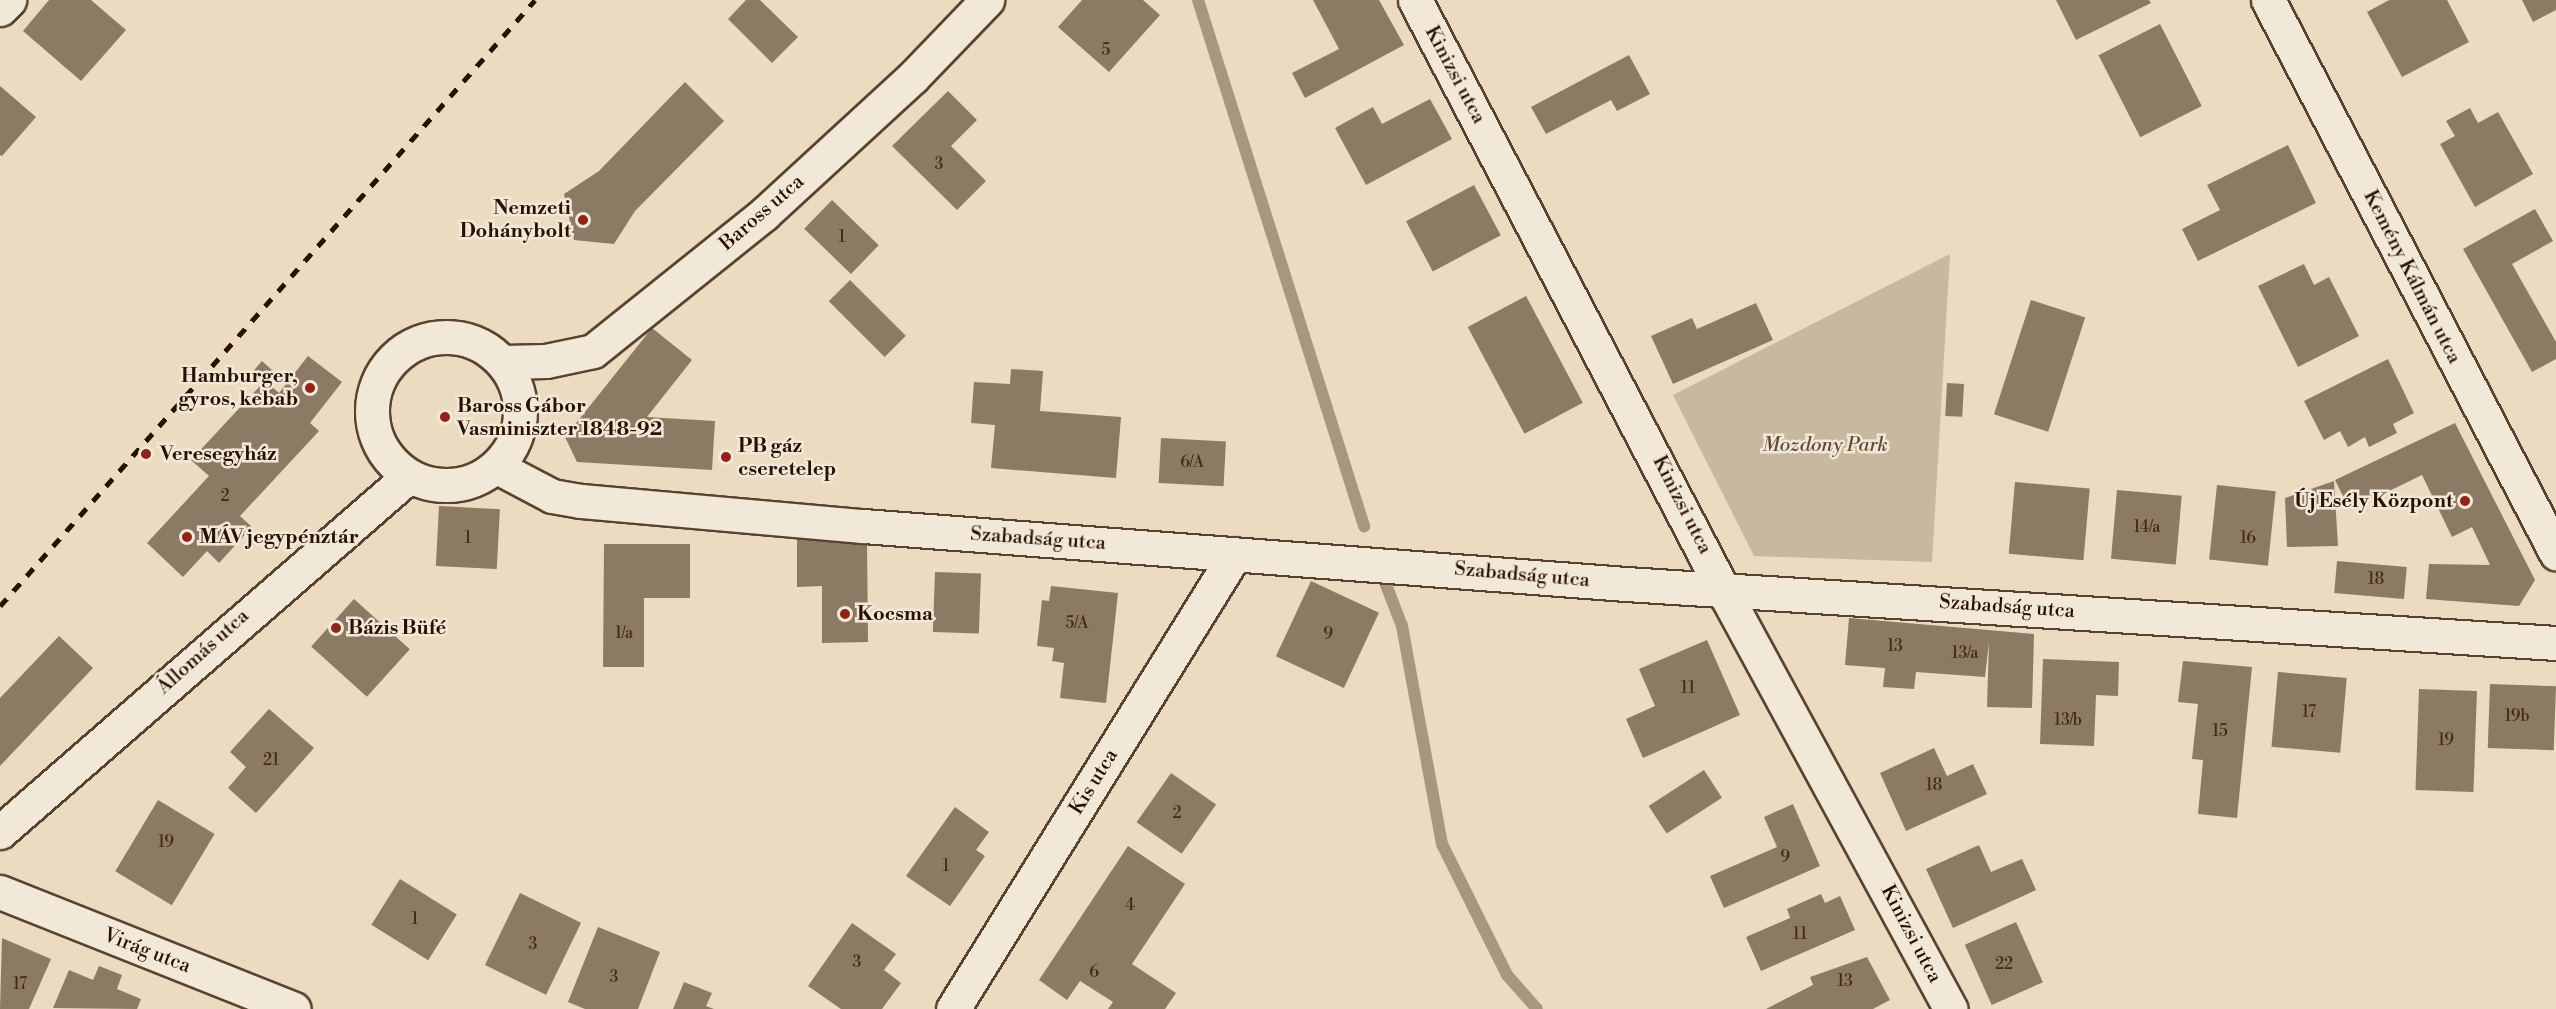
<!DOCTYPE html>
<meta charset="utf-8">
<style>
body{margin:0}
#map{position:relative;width:2556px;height:1009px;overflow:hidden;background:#eadbc1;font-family:"Libre Bodoni",serif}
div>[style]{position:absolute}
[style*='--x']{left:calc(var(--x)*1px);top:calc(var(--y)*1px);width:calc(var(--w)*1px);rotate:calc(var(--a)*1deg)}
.green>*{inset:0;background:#c9b8a0}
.stream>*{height:12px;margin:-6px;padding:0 6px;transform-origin:6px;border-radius:6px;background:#a8967f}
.building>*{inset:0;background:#8d7a64;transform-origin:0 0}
.roads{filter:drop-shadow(2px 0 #594330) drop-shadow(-2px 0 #594330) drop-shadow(0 2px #594330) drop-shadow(0 -2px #594330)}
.minor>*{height:33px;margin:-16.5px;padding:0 16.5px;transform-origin:16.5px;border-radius:16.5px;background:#f1e8d7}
.tertiary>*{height:33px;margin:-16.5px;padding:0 16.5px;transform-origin:16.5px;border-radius:16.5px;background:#f1e8d7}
.tertiary>.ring{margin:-16.5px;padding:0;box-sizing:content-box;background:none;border:33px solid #f1e8d7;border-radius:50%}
.rail>*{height:4.5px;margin-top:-2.25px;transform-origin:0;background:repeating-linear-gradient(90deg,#291000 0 10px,transparent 0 20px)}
.dots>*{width:16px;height:16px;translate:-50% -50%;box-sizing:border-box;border:3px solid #f1e8d7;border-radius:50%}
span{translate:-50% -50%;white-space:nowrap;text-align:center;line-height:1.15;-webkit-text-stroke:5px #f1e8d7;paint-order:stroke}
.number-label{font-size:16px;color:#422a19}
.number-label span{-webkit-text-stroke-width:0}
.street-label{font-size:20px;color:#291000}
.poi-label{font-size:20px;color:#291000;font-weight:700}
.right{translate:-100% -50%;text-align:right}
.left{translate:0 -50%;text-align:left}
.park-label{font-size:20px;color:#614b38;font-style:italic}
</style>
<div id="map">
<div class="green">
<div style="clip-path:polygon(1950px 254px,1932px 562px,1754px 556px,1673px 395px)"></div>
</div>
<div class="stream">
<div style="--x:1198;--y:0;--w:552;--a:72.48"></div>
<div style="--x:1383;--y:577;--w:53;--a:68.8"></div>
<div style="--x:1402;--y:626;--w:222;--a:79.6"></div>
<div style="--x:1442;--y:844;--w:146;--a:63.6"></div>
<div style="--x:1507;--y:975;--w:45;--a:48.6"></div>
</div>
<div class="building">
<div style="clip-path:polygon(49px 0,91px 0,126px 30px,81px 81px,23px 31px)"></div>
<div style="clip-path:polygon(746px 0,760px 0,798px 37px,772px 63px,728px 19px)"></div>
<div style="clip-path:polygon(1082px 0,1143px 0,1160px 15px,1109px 72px,1058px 27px)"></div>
<div style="clip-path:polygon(1313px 0,1379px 0,1404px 45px,1305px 98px,1292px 73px,1339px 49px)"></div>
<div style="clip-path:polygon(2056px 0,2149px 0,2151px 3px,2076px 40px)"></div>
<div style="clip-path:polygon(2389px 0,2447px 0,2469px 42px,2402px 77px,2367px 12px)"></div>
<div style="clip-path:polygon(2522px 0,2556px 0,2556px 10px,2533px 22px)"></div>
<div style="left:2160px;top:24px;width:92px;height:69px;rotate:63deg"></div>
<div style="clip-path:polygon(1629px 55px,1650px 94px,1617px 111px,1611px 100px,1546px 134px,1531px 107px)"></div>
<div style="clip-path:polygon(685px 82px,724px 121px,635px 211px,614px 244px,574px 240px,564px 194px,599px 171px)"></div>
<div style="clip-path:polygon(0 86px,36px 117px,2px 156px,0 155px)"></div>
<div style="clip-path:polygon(948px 91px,977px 120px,951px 146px,986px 181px,957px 210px,892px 146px)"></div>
<div style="clip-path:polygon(1430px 99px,1452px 139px,1366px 185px,1335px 128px,1373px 107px,1382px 124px)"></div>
<div style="clip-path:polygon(2470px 108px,2478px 123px,2498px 112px,2533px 174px,2475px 207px,2440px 144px,2455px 136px,2446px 121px)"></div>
<div style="clip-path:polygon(2288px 145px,2316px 203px,2198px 261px,2182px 229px,2220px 210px,2207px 185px)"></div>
<div style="left:1474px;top:185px;width:57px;height:77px;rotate:62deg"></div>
<div style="left:832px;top:200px;width:65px;height:40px;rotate:44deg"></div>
<div style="clip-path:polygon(2535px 209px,2553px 241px,2512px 264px,2556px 342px,2556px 359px,2532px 372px,2463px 249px)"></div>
<div style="clip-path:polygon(2304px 264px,2314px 285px,2329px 277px,2359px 336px,2298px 367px,2258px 286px)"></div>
<div style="left:850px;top:280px;width:79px;height:30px;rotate:45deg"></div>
<div style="left:1526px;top:296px;width:121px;height:66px;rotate:62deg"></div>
<div style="left:2031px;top:300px;width:57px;height:120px;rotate:18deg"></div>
<div style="clip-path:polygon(1756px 303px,1773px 340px,1673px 384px,1651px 336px,1692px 318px,1697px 329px)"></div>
<div style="clip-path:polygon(652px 328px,692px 360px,647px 417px,715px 421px,712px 470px,577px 462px,565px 437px)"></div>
<div style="clip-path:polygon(308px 356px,342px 382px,310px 423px,319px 431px,240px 516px,252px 527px,219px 563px,207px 551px,183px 577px,147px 543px,209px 476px,191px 460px,261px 385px,250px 375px,262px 361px,273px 371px,264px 380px,279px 393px)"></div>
<div style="clip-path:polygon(2388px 359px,2414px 413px,2393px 424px,2397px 433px,2369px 447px,2365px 437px,2348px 447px,2340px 431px,2324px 440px,2304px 401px)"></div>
<div style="clip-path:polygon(1011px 369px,1043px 371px,1040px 411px,1121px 417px,1116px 478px,991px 468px,995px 425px,971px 423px,974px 382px,1010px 384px)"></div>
<div style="left:1947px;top:383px;width:17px;height:33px;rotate:3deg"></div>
<div style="clip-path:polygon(2455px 423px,2535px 580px,2519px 606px,2426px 599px,2429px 564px,2490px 565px,2472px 527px,2452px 537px,2422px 475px,2350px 510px,2335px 480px)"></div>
<div style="left:1161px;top:438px;width:65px;height:45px;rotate:3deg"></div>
<div style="clip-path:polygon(2334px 481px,2338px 546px,2287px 547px,2285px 498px)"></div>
<div style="left:2015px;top:482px;width:75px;height:72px;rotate:5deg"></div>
<div style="left:2217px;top:485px;width:59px;height:75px;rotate:6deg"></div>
<div style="left:2117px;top:490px;width:65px;height:69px;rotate:5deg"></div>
<div style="left:439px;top:506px;width:61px;height:60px;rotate:3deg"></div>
<div style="clip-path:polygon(867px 538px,868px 642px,822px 643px,822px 586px,797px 587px,797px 539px)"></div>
<div style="clip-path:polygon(604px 544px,690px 544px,690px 598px,644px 598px,644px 667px,603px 667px)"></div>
<div style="left:2337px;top:561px;width:70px;height:32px;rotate:5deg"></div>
<div style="left:935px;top:572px;width:46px;height:60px;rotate:2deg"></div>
<div style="left:1311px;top:581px;width:75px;height:83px;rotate:25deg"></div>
<div style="clip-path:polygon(1051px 586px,1118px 593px,1106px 703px,1060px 698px,1064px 663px,1052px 661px,1054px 648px,1037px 646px,1042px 600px,1049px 601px)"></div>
<div style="left:354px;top:599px;width:75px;height:64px;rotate:42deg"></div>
<div style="clip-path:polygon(1849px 618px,2034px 634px,2032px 708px,1987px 707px,1989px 642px,1985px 677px,1916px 672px,1914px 689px,1883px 687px,1885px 668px,1845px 665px)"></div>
<div style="clip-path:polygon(59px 636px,93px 668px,0 766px,0 698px)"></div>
<div style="clip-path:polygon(1707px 640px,1740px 715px,1643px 758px,1626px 719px,1655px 706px,1639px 669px)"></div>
<div style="clip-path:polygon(2043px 659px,2119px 662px,2118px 696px,2096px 695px,2094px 746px,2040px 744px)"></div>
<div style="clip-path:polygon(2183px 661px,2252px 667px,2237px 818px,2198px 814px,2203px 760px,2192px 759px,2198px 704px,2178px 702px)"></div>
<div style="left:2278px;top:672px;width:69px;height:75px;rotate:5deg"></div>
<div style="left:2490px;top:684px;width:66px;height:64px;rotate:2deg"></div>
<div style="left:2419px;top:689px;width:58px;height:101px;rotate:2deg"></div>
<div style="clip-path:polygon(269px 709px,314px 748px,256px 813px,228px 788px,246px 767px,230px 752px)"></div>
<div style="clip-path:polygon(1934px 748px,1947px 776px,1973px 764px,1987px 794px,1906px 831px,1880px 773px)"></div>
<div style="left:1704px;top:770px;width:33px;height:66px;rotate:57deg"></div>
<div style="left:1171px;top:773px;width:55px;height:60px;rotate:35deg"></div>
<div style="left:158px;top:800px;width:66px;height:83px;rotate:31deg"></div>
<div style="clip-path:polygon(1793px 804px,1820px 866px,1724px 908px,1710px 876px,1777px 847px,1764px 817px)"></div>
<div style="clip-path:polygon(955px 807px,989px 832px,976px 850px,985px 856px,950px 906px,906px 876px)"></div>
<div style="clip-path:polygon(1979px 845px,1991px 872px,2022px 859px,2036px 890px,1953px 928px,1926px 869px)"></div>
<div style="clip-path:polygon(1128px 846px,1185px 884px,1132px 964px,1176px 993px,1165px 1009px,1108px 1009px,1113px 1002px,1080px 981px,1067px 1000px,1039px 980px)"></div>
<div style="left:400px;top:879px;width:67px;height:54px;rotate:32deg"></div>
<div style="left:520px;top:893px;width:68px;height:80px;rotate:26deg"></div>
<div style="clip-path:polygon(1821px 894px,1825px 903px,1840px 896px,1855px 930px,1761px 971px,1746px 937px,1790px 918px,1787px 909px)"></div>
<div style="left:2016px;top:922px;width:66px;height:56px;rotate:66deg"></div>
<div style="clip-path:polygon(852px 923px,896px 954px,884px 970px,901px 983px,882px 1009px,841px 1009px,808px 986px)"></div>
<div style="clip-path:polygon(598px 927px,660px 952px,638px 1009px,585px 1009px,568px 1002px)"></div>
<div style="clip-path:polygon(2px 938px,51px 959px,29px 1009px,0 1009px)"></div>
<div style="clip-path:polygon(1867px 957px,1890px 1000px,1873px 1009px,1766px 1009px,1813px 985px,1810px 977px)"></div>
<div style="clip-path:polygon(99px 966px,122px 975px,117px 989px,141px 999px,137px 1009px,53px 1008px,69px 970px,93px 980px)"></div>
<div style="clip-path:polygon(684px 982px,712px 993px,706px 1006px,714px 1009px,673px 1009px)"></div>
</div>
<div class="roads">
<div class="minor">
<div style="--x:1415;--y:0;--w:663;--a:62.43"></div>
<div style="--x:1722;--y:588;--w:479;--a:61.5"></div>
<div style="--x:2268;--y:0;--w:624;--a:62.49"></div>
<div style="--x:0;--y:9;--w:13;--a:-45"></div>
<div style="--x:497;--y:467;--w:62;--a:27.8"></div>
<div style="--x:552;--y:496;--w:29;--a:10"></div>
<div style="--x:581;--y:501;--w:283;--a:5.1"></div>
<div style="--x:863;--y:526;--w:765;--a:4.35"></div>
<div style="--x:1626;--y:584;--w:932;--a:3.63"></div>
<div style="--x:0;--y:892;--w:316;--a:21.7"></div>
<div style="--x:953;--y:1009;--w:535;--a:-58.21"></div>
</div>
<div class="tertiary">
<div class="ring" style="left:372px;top:337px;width:115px;height:115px"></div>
<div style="--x:503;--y:362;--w:43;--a:-1.3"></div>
<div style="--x:546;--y:361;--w:48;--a:-12"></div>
<div style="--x:593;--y:351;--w:219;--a:-38.7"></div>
<div style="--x:764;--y:214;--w:202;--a:-42.6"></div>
<div style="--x:913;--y:77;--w:107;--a:-46.1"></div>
<div style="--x:0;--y:832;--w:542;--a:-41.04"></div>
</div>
</div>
<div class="rail">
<div style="--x:0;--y:606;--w:808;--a:-48.56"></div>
</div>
<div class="dots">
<div style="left:583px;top:220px;background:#8f2418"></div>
<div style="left:310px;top:388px;background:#8f2418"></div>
<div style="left:445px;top:417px;background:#8f2418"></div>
<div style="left:146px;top:454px;background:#8f2418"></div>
<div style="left:726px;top:457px;background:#8f2418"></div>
<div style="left:2465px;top:501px;background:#8f2418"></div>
<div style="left:187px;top:537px;background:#8f2418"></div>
<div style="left:845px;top:614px;background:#8f2418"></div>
<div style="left:336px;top:628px;background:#8f2418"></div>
</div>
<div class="number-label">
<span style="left:1106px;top:50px">5</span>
<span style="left:939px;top:164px">3</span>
<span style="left:842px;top:237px">1</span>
<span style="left:1192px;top:462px">6/A</span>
<span style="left:225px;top:496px">2</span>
<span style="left:2147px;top:527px">14/a</span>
<span style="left:468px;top:538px">1</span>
<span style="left:2248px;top:538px">16</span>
<span style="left:2376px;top:579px">18</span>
<span style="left:1077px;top:623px">5/A</span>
<span style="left:624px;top:633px">1/a</span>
<span style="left:1328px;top:634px">9</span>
<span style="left:1895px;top:646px">13</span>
<span style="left:1965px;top:653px">13/a</span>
<span style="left:1688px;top:688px">11</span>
<span style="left:2309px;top:712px">17</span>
<span style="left:2517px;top:716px">19b</span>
<span style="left:2068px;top:720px">13/b</span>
<span style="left:2220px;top:731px">15</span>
<span style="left:2446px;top:740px">19</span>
<span style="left:271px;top:760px">21</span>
<span style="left:1934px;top:785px">18</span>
<span style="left:1177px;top:813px">2</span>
<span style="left:166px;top:842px">19</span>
<span style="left:1785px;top:857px">9</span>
<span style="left:946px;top:866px">1</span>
<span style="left:1130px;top:905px">4</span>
<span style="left:415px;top:919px">1</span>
<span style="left:1800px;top:934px">11</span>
<span style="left:533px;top:944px">3</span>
<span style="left:857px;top:962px">3</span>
<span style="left:2004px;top:964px">22</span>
<span style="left:1094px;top:972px">6</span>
<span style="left:614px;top:977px">3</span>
<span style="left:1845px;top:981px">13</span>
<span style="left:20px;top:984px">17</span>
</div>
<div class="street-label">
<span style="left:1455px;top:75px;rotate:62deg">Kinizsi utca</span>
<span style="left:762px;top:213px;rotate:-41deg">Baross utca</span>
<span style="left:2412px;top:277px;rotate:63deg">Kemény Kálmán utca</span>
<span style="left:1682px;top:505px;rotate:63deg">Kinizsi utca</span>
<span style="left:1038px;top:539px;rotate:4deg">Szabadság utca</span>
<span style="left:1522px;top:575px;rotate:5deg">Szabadság utca</span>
<span style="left:2007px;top:607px;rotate:4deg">Szabadság utca</span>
<span style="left:203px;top:652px;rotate:-42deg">Állomás utca</span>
<span style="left:1094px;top:782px;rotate:-58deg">Kis utca</span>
<span style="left:1911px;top:934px;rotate:62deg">Kinizsi utca</span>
<span style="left:147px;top:951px;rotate:21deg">Virág utca</span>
</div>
<div class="poi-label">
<span class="right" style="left:571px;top:220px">Nemzeti<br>Dohánybolt</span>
<span class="right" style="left:298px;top:388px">Hamburger,<br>gyros, kebab</span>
<span class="left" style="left:457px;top:418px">Baross Gábor<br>Vasminiszter 1848-92</span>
<span class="left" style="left:738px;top:458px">PB gáz<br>cseretelep</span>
<span class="left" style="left:160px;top:454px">Veresegyház</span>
<span class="right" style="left:2453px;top:501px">Új Esély Központ</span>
<span class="left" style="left:199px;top:537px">MÁV jegypénztár</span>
<span class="left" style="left:857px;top:614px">Kocsma</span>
<span class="left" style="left:348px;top:628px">Bázis Büfé</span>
</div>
<div class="park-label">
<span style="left:1825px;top:445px">Mozdony Park</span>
</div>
</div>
